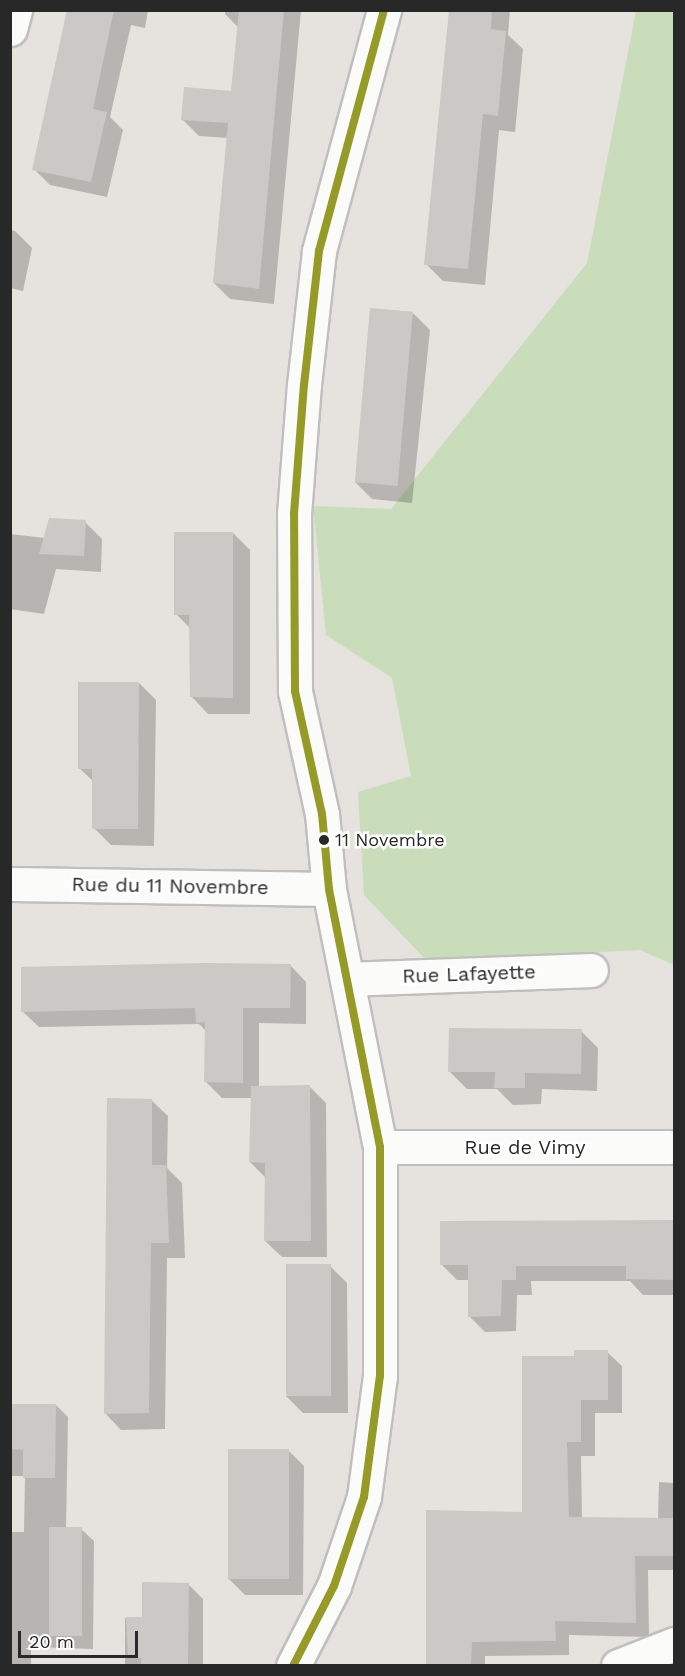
<!DOCTYPE html>
<style>
body{margin:0}
#map{position:relative;width:685px;height:1676px;overflow:hidden;background:#e6e2de;font-family:"Work Sans",sans-serif}
div>[style]{position:absolute}
[style*='--x']{left:calc(var(--x)*1px);top:calc(var(--y)*1px);width:calc(var(--w)*1px);rotate:calc(var(--a)*1deg)}
.green>*{inset:0;background:#c9ddbb}
.shadow>*{inset:0;background:#0003}
.building>*{inset:0;background:#cbc8c5;transform-origin:0 0}
.roads{filter:drop-shadow(2px 0 #c0bfbf) drop-shadow(-2px 0 #c0bfbf) drop-shadow(0 2px #c0bfbf) drop-shadow(0 -2px #c0bfbf)}
.street>*{height:33px;margin:-16.5px;padding:0 16.5px;transform-origin:16.5px;border-radius:16.5px;background:#fbfbfa}
.bus-1>*{height:8px;margin:-4px;padding:0 4px;transform-origin:4px;border-radius:4px;background:#969a27}
.dots>*{width:16px;height:16px;translate:-50% -50%;box-sizing:border-box;border:3px solid #fff;border-radius:50%}
span{translate:-50% -50%;white-space:nowrap;text-align:center;line-height:1.15;-webkit-text-stroke:5px #fff;paint-order:stroke}
.bus-label{font-size:18px;color:#282828}
.left{translate:0 -50%;text-align:left}
.street-label{font-size:20px;color:#282828}
.frame{position:absolute;inset:0;border:12px solid #282828;pointer-events:none}
.scale{position:absolute;left:18px;top:1631px;width:120px;height:27px;box-sizing:border-box;border:3px solid #282828;border-top:0;padding-left:8px;font-size:18px;line-height:21px;white-space:nowrap;color:#282828;-webkit-text-stroke:4px #fff;paint-order:stroke}
</style>
<div id="map">
<div class="green">
<div style="clip-path:polygon(636px 11px,674px 11px,674px 965px,640px 950px,427px 961px,364px 895px,358px 792px,411px 776px,392px 678px,326px 635px,313px 506px,391px 509px,587px 263px)"></div>
</div>
<div class="shadow">
<div style="clip-path:polygon(70px 10px,148px 10px,145px 28px,131px 25px,110px 117px,123px 130px,107px 197px,50px 185px,34px 169px)"></div>
<div style="clip-path:polygon(225px 10px,301px 10px,274px 304px,230px 299px,214px 283px,228px 138px,199px 136px,183px 120px,233px 92px,239px 28px,225px 14px)"></div>
<div style="clip-path:polygon(450px 10px,510px 10px,508px 35px,523px 49px,515px 132px,499px 130px,485px 285px,443px 281px,426px 264px)"></div>
<div style="clip-path:polygon(10px 230px,15px 231px,32px 248px,23px 291px,10px 288px)"></div>
<div style="clip-path:polygon(413px 313px,430px 330px,412px 503px,372px 499px,355px 482px)"></div>
<div style="clip-path:polygon(85px 522px,102px 539px,101px 572px,56px 569px,44px 614px,10px 609px,10px 534px,45px 538px)"></div>
<div style="clip-path:polygon(233px 533px,250px 550px,250px 714px,208px 714px,191px 696px,191px 629px,176px 614px)"></div>
<div style="clip-path:polygon(139px 683px,156px 700px,154px 846px,111px 845px,94px 828px,94px 782px,79px 768px)"></div>
<div style="clip-path:polygon(290px 965px,306px 982px,306px 1024px,259px 1023px,259px 1087px,309px 1086px,326px 1103px,327px 1257px,282px 1257px,265px 1241px,266px 1178px,250px 1162px,252px 1098px,222px 1098px,206px 1082px,206px 1031px,199px 1024px,39px 1027px,22px 1011px)"></div>
<div style="clip-path:polygon(581px 1031px,598px 1048px,597px 1091px,542px 1089px,541px 1104px,513px 1105px,497px 1089px,467px 1089px,450px 1072px)"></div>
<div style="clip-path:polygon(151px 1100px,168px 1116px,167px 1168px,182px 1183px,185px 1258px,167px 1258px,165px 1429px,121px 1430px,105px 1413px)"></div>
<div style="clip-path:polygon(674px 1222px,674px 1295px,643px 1295px,630px 1281px,531px 1281px,532px 1295px,517px 1295px,516px 1331px,485px 1332px,469px 1316px,469px 1280px,457px 1280px,441px 1264px)"></div>
<div style="clip-path:polygon(330px 1266px,347px 1283px,348px 1413px,303px 1413px,286px 1396px)"></div>
<div style="clip-path:polygon(607px 1352px,622px 1366px,622px 1413px,595px 1413px,595px 1456px,581px 1456px,582px 1519px,658px 1519px,659px 1482px,673px 1483px,674px 1389px,674px 1570px,648px 1570px,649px 1637px,569px 1635px,569px 1655px,485px 1656px,485px 1666px,429px 1666px,427px 1664px,523px 1513px,576px 1357px)"></div>
<div style="clip-path:polygon(10px 1405px,56px 1405px,68px 1417px,66px 1529px,81px 1529px,94px 1541px,93px 1649px,31px 1647px,31px 1666px,10px 1666px,10px 1532px,24px 1532px,25px 1476px,10px 1476px)"></div>
<div style="clip-path:polygon(288px 1450px,304px 1466px,303px 1595px,245px 1595px,229px 1579px)"></div>
<div style="clip-path:polygon(188px 1584px,203px 1599px,203px 1666px,125px 1666px,125px 1618px,143px 1619px)"></div>
</div>
<div class="building">
<div style="clip-path:polygon(67px 10px,114px 10px,93px 109px,107px 112px,91px 182px,32px 170px)"></div>
<div style="clip-path:polygon(239px 10px,284px 10px,259px 289px,213px 283px,228px 123px,181px 120px,184px 87px,231px 91px)"></div>
<div style="clip-path:polygon(449px 10px,492px 10px,491px 29px,506px 31px,498px 116px,483px 114px,468px 269px,424px 265px)"></div>
<div style="left:370px;top:308px;width:43px;height:175px;rotate:5deg"></div>
<div style="clip-path:polygon(49px 518px,86px 520px,84px 556px,39px 554px)"></div>
<div style="clip-path:polygon(174px 532px,233px 532px,233px 698px,190px 697px,189px 615px,174px 615px)"></div>
<div style="clip-path:polygon(78px 682px,139px 682px,138px 829px,92px 829px,92px 769px,78px 769px)"></div>
<div style="clip-path:polygon(203px 963px,291px 964px,290px 1008px,243px 1008px,243px 1083px,204px 1082px,205px 1022px,196px 1023px,195px 1008px,21px 1012px,21px 967px)"></div>
<div style="clip-path:polygon(449px 1028px,582px 1029px,581px 1074px,525px 1073px,525px 1088px,494px 1088px,495px 1072px,448px 1072px)"></div>
<div style="clip-path:polygon(310px 1085px,311px 1241px,264px 1241px,265px 1163px,249px 1162px,251px 1086px)"></div>
<div style="clip-path:polygon(107px 1098px,152px 1099px,152px 1165px,166px 1165px,169px 1243px,151px 1243px,149px 1413px,104px 1414px)"></div>
<div style="clip-path:polygon(675px 1220px,675px 1280px,626px 1279px,626px 1266px,516px 1266px,516px 1280px,502px 1280px,501px 1316px,468px 1317px,468px 1265px,440px 1265px,440px 1221px)"></div>
<div style="left:286px;top:1264px;width:45px;height:132px"></div>
<div style="clip-path:polygon(574px 1350px,608px 1350px,608px 1400px,581px 1400px,581px 1442px,567px 1442px,569px 1517px,675px 1518px,675px 1556px,635px 1556px,636px 1623px,555px 1621px,556px 1641px,472px 1642px,471px 1664px,426px 1664px,426px 1510px,522px 1512px,522px 1356px,574px 1356px)"></div>
<div style="clip-path:polygon(10px 1404px,56px 1404px,55px 1478px,23px 1478px,23px 1450px,10px 1449px)"></div>
<div style="left:228px;top:1449px;width:61px;height:130px"></div>
<div style="left:49px;top:1527px;width:33px;height:109px"></div>
<div style="clip-path:polygon(142px 1582px,189px 1583px,188px 1665px,141px 1665px,141px 1658px,128px 1658px,126px 1617px,142px 1617px)"></div>
</div>
<div class="roads">
<div class="street">
<div style="--x:10;--y:29;--w:20;--a:-75"></div>
<div style="--x:10;--y:884;--w:319;--a:0.9"></div>
<div style="--x:347;--y:979;--w:244;--a:-2.1"></div>
<div style="--x:380;--y:1147;--w:289;--a:0"></div>
<div style="--x:293;--y:1666;--w:90;--a:-62.9"></div>
<div style="--x:334;--y:1586;--w:94;--a:-71.4"></div>
<div style="--x:364;--y:1497;--w:122;--a:-82.5"></div>
<div style="--x:380;--y:1376;--w:229;--a:-90"></div>
<div style="--x:380;--y:1147;--w:263;--a:-101.2"></div>
<div style="--x:329;--y:889;--w:75;--a:-95.3"></div>
<div style="--x:322;--y:814;--w:126;--a:-102.4"></div>
<div style="--x:295;--y:691;--w:177;--a:-90.3"></div>
<div style="--x:294;--y:514;--w:129;--a:-85.6"></div>
<div style="--x:304;--y:385;--w:135;--a:-83.6"></div>
<div style="--x:319;--y:251;--w:250;--a:-74.9"></div>
<div style="--x:618;--y:1666;--w:60;--a:-21.4"></div>
</div>
</div>
<div class="bus-1">
<div style="--x:293;--y:1666;--w:90;--a:-62.9"></div>
<div style="--x:334;--y:1586;--w:94;--a:-71.4"></div>
<div style="--x:364;--y:1497;--w:122;--a:-82.5"></div>
<div style="--x:380;--y:1376;--w:229;--a:-90"></div>
<div style="--x:380;--y:1147;--w:263;--a:-101.2"></div>
<div style="--x:329;--y:889;--w:75;--a:-95.3"></div>
<div style="--x:322;--y:814;--w:126;--a:-102.4"></div>
<div style="--x:295;--y:691;--w:177;--a:-90.3"></div>
<div style="--x:294;--y:514;--w:129;--a:-85.6"></div>
<div style="--x:304;--y:385;--w:135;--a:-83.6"></div>
<div style="--x:319;--y:251;--w:250;--a:-74.9"></div>
</div>
<div class="dots">
<div style="left:324px;top:840px;background:#282828"></div>
</div>
<div class="bus-label">
<span class="left" style="left:335px;top:840px">11 Novembre</span>
</div>
<div class="street-label">
<span style="left:170px;top:886px;rotate:1deg">Rue du 11 Novembre</span>
<span style="left:469px;top:974px;rotate:-2deg">Rue Lafayette</span>
<span style="left:525px;top:1147px">Rue de Vimy</span>
</div>
<div class="frame"></div>
<div class="scale">20 m</div>
</div>
